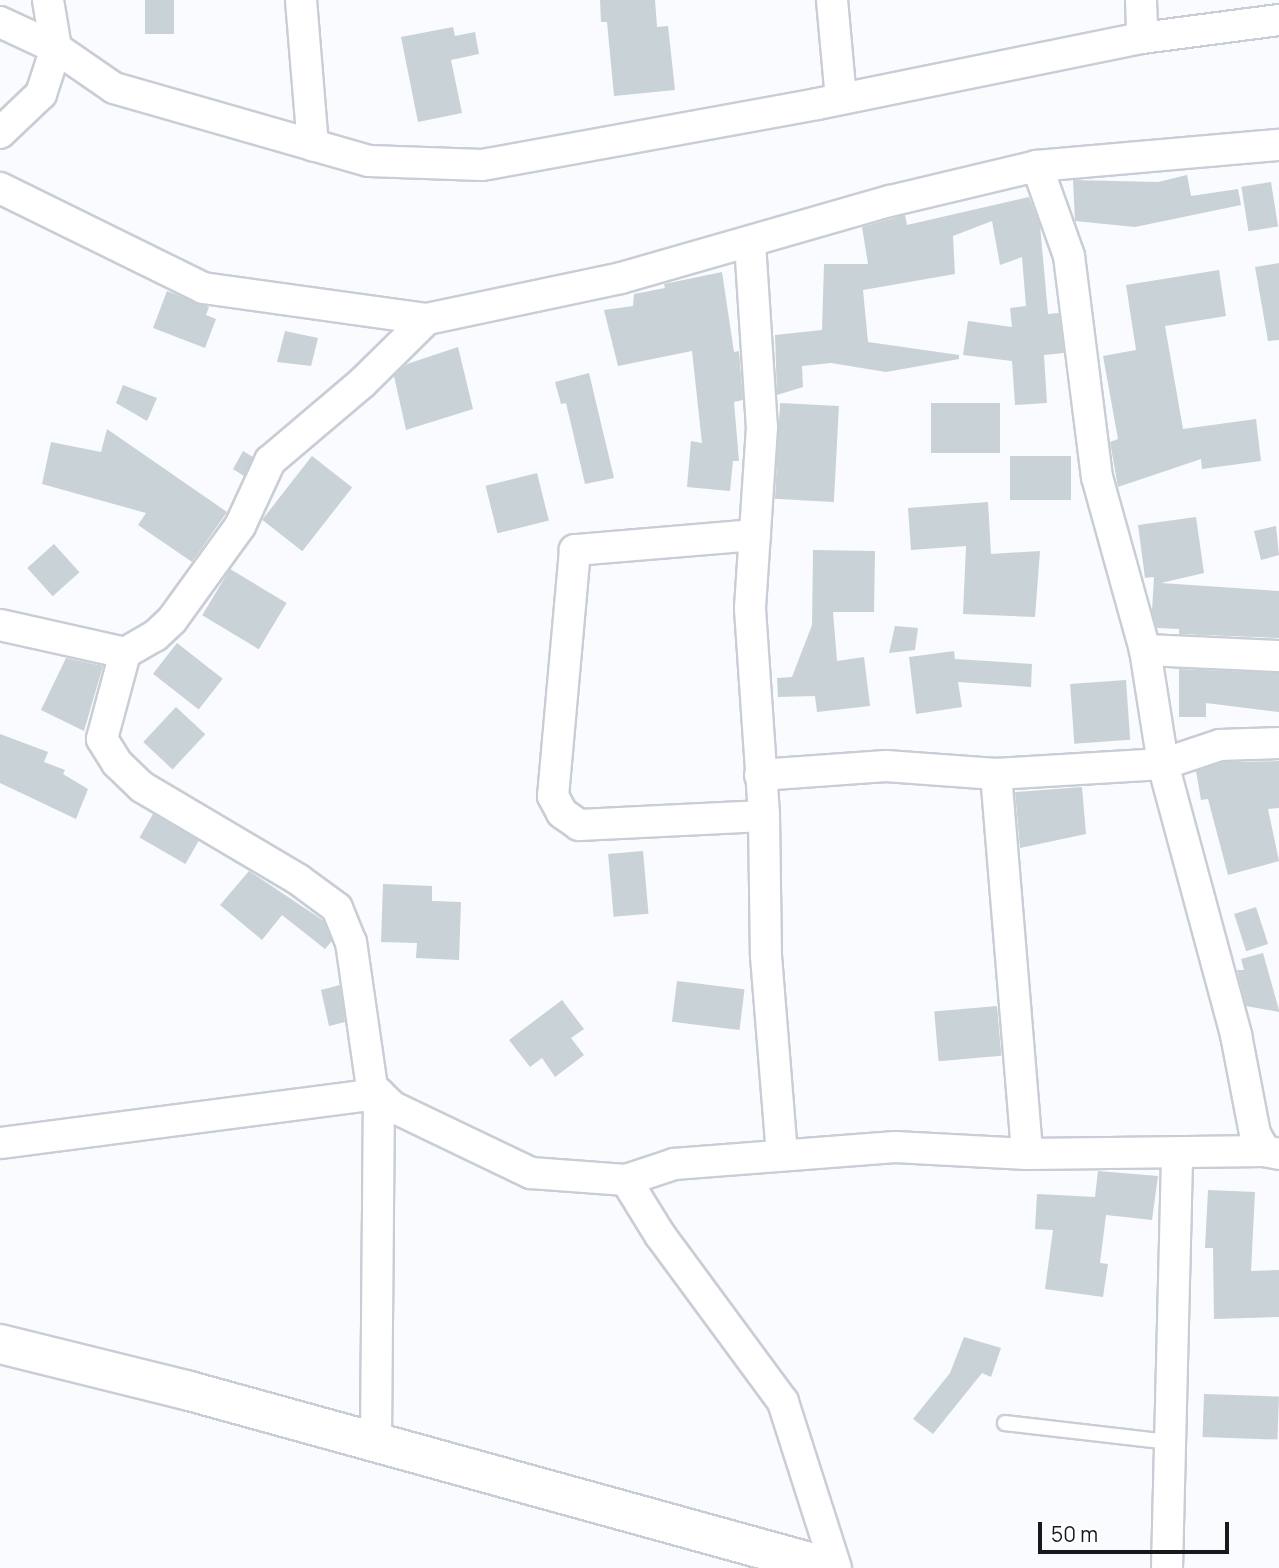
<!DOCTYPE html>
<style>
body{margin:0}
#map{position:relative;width:1279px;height:1568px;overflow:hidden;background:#f9fbfe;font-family:Manrope,sans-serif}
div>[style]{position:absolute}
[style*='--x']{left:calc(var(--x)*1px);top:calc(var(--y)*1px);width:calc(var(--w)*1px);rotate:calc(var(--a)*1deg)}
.building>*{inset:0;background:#c9d2d6;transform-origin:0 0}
.roads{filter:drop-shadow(2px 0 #c9cdd5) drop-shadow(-2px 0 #c9cdd5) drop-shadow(0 2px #c9cdd5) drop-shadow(0 -2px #c9cdd5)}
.lane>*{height:14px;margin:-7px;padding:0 7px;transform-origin:7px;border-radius:7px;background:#fff}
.street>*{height:30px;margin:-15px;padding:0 15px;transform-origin:15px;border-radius:15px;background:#fff}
.secondary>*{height:38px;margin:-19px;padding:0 19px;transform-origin:19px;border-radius:19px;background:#fff}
span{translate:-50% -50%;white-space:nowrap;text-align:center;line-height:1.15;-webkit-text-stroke:7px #fff;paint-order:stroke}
.scale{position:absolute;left:1038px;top:1522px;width:191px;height:32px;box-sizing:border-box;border:4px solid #17191b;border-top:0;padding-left:9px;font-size:21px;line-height:24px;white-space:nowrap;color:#17191b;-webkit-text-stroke:5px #fff;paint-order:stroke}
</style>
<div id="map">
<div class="building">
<div style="left:145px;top:0;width:29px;height:34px"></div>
<div style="clip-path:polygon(600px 0,655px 0,657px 27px,668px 26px,675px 90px,614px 96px,607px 22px,601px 22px)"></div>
<div style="clip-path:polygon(453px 27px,455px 36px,475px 32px,479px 54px,451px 60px,462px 113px,418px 122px,401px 37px)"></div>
<div style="clip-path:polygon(1187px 175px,1191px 196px,1238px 189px,1241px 205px,1135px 227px,1075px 221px,1073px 180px,1158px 182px)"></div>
<div style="left:1271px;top:182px;width:45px;height:30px;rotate:81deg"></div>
<div style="clip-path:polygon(1029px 197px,1040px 225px,1048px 314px,1059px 313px,1064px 353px,1044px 355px,1047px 403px,1015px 405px,1012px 361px,963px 355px,968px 321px,1012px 327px,1010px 308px,1026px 306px,1022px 257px,1000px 265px,992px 221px,953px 236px,955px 274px,863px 290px,868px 342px,959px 355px,959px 359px,886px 372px,831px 363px,802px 366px,803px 387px,777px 395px,775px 335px,822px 330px,824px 264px,868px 264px,862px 227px,905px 215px,907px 225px)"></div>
<div style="clip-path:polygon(1279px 263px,1279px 340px,1268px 341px,1255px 267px)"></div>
<div style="clip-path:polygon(1219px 270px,1226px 316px,1165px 326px,1183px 429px,1256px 419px,1261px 461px,1202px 469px,1201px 459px,1118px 487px,1110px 442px,1118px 439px,1103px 356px,1136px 350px,1126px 285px)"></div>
<div style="clip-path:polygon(722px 272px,734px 352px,739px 351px,743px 400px,734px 402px,739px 461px,733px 461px,730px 491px,687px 487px,691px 441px,702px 443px,692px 351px,618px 366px,604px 310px,633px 306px,634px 294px,665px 288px,664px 284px)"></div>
<div style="clip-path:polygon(167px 291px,209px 307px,206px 315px,216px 319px,205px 348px,153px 328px)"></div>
<div style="clip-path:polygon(285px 331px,318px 338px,311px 366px,277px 362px)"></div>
<div style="clip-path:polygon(458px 347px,473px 409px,406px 430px,394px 376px,407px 364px)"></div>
<div style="clip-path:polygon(589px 373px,614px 478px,585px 484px,566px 403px,561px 404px,555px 382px)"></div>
<div style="clip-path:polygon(123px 385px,157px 398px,147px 421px,116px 403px)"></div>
<div style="left:780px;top:403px;width:59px;height:96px;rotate:3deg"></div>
<div style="left:931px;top:403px;width:69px;height:50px"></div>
<div style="clip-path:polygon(107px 429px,227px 512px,192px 562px,138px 525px,146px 513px,42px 484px,51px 442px,101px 452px)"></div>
<div style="clip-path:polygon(243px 451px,253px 457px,244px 476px,233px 469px)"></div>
<div style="left:312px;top:456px;width:51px;height:81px;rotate:38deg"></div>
<div style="left:1010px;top:456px;width:61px;height:44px"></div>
<div style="left:537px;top:473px;width:49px;height:53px;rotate:76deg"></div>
<div style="clip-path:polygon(988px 502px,991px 554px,1040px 551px,1035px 617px,963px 614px,966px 546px,911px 550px,908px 508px)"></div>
<div style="clip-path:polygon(1196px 517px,1204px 573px,1161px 583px,1279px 591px,1279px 638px,1179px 634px,1179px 629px,1157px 628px,1152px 611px,1154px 577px,1145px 578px,1138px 525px)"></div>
<div style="clip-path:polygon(1276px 526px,1279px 555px,1261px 560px,1254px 531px)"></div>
<div style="left:54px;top:544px;width:38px;height:36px;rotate:48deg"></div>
<div style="clip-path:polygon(813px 550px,875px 551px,874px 612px,833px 612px,837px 661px,864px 657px,870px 706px,817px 712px,815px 696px,778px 697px,777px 678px,792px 677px,812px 625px)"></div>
<div style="left:230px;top:569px;width:66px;height:54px;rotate:31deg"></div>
<div style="clip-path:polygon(895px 626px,918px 628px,915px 650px,889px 653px)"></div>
<div style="left:177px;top:643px;width:58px;height:39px;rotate:38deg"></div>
<div style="clip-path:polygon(954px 651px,955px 659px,1032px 664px,1031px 687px,958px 682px,962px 707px,916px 714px,909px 657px)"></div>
<div style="clip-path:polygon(66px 658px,103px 666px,84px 731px,41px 710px)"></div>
<div style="clip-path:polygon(1179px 669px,1279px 673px,1279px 712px,1206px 703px,1206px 717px,1179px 717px)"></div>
<div style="left:1126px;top:680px;width:60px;height:56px;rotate:86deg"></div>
<div style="left:176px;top:707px;width:40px;height:48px;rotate:43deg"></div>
<div style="clip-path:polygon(0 734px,48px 752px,44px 762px,65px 770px,63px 774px,88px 789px,76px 819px,0 783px)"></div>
<div style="clip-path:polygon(1279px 761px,1279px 808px,1268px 809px,1279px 861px,1228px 875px,1208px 799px,1201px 800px,1196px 771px,1223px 762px)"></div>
<div style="clip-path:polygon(1082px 787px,1086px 834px,1020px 848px,1015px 792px)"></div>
<div style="left:153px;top:814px;width:53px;height:27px;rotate:30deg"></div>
<div style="left:643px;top:851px;width:63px;height:35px;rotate:85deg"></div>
<div style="clip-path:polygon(249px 871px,324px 921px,332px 941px,325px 949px,282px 915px,262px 940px,220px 905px)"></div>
<div style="clip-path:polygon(383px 884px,432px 886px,432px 901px,461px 902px,459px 960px,416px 958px,417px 943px,381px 942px)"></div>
<div style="left:1256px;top:907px;width:39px;height:23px;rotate:72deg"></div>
<div style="clip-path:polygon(1263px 953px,1279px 1010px,1279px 1012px,1246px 1006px,1237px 970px,1244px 970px,1241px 959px)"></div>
<div style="left:677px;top:981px;width:68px;height:41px;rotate:7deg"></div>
<div style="clip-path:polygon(340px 985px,345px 1022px,329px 1026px,321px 990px)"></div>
<div style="clip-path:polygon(562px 1000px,584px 1029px,571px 1038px,584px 1055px,555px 1077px,542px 1058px,530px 1067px,509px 1040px)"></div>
<div style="left:997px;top:1006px;width:50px;height:63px;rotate:85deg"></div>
<div style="clip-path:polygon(1098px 1171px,1158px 1176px,1152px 1220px,1106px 1215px,1100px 1263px,1108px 1264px,1103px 1297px,1045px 1289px,1053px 1230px,1035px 1229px,1037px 1194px,1095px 1197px)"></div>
<div style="clip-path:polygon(1208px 1190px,1255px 1192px,1251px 1271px,1279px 1270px,1279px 1317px,1214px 1319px,1213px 1248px,1205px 1248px)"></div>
<div style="clip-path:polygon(964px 1337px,1001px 1348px,991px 1377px,982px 1373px,933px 1434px,913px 1419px,950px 1373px)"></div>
<div style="left:1204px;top:1394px;width:75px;height:43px;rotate:2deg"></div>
</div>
<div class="roads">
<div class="lane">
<div style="--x:1005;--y:1423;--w:166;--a:6.6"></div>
</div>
<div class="street">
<div style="--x:301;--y:0;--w:146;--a:85.3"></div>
<div style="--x:832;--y:0;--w:99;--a:84.8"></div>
<div style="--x:1141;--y:0;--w:38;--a:88"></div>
<div style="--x:0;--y:22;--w:62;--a:24.9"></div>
<div style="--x:56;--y:48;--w:70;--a:34.6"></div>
<div style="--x:114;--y:88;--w:265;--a:16"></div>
<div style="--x:369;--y:161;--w:113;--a:2"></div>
<div style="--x:482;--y:165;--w:341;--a:-10.3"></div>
<div style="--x:817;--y:104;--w:332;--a:-11.5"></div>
<div style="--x:1142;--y:38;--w:138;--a:-7.5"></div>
<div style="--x:0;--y:133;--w:57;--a:-43.6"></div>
<div style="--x:41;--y:94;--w:48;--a:-71.9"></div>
<div style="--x:56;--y:48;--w:49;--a:-99.5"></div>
<div style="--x:1037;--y:166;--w:96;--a:70.4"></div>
<div style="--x:1069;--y:256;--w:223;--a:82.8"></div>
<div style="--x:1097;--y:477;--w:180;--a:74.5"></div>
<div style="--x:1145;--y:650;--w:115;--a:81"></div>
<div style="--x:1163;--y:764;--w:281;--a:74.9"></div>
<div style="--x:1236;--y:1035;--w:101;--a:79.1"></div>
<div style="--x:1255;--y:1134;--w:20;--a:60"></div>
<div style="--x:1265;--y:1151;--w:14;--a:12"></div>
<div style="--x:0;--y:188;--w:226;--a:26.2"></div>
<div style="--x:203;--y:288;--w:226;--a:7.9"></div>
<div style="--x:427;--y:319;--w:198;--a:-11.9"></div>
<div style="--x:621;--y:278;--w:280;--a:-16"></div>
<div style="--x:890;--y:201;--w:151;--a:-13.4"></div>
<div style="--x:1037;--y:166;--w:243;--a:-5"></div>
<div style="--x:750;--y:243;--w:184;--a:86.3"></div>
<div style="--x:762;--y:427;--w:182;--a:93.8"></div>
<div style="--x:750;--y:609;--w:207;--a:86.1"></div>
<div style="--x:764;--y:816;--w:140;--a:89.2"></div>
<div style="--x:766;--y:956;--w:200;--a:85.4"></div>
<div style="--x:755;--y:535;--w:181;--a:175.2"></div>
<div style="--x:575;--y:550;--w:247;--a:95.1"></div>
<div style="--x:553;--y:796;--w:19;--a:62"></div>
<div style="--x:562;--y:813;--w:21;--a:35"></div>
<div style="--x:579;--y:825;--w:185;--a:-2.8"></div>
<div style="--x:0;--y:625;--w:128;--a:12.6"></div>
<div style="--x:125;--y:653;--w:34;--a:-30"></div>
<div style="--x:155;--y:636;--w:23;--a:-43"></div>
<div style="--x:172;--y:620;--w:116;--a:-54.1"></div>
<div style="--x:240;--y:526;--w:72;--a:-65.2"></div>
<div style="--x:270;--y:461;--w:121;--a:-40.3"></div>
<div style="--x:362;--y:383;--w:91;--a:-44.6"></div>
<div style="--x:1145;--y:650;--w:134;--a:2.6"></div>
<div style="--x:125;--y:653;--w:89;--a:105"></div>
<div style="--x:102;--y:739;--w:28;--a:58"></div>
<div style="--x:117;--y:763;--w:35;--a:44"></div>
<div style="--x:142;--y:787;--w:182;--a:30.6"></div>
<div style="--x:299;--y:880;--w:47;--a:36.4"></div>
<div style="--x:337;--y:908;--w:37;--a:68"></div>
<div style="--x:351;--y:942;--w:147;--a:81.8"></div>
<div style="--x:372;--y:1087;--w:29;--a:44"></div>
<div style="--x:393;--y:1107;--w:153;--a:25.6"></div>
<div style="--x:531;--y:1173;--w:95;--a:4.2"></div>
<div style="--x:626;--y:1180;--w:51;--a:-18.4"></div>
<div style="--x:674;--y:1164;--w:222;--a:-4.4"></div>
<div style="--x:895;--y:1147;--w:132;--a:3"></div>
<div style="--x:1027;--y:1154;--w:238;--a:-0.7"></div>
<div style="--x:996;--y:774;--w:381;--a:85.3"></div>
<div style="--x:760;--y:775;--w:126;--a:-4.1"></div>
<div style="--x:886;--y:766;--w:110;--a:4.2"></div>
<div style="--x:996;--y:774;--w:167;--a:-3.4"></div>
<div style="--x:1163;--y:764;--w:60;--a:-18.4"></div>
<div style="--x:1220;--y:745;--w:59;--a:-1.9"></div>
<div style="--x:0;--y:1143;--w:382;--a:-7.4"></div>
<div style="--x:379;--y:1094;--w:348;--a:90.5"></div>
<div style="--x:626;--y:1180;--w:65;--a:58.3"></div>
<div style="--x:660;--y:1235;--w:207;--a:53.6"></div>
<div style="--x:783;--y:1402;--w:174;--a:72.3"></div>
<div style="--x:1167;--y:1568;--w:415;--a:-88.6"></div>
</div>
<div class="secondary">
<div style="--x:0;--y:1344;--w:192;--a:13.9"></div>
<div style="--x:186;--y:1390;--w:669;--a:15.43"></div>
</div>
</div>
<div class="scale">50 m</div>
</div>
